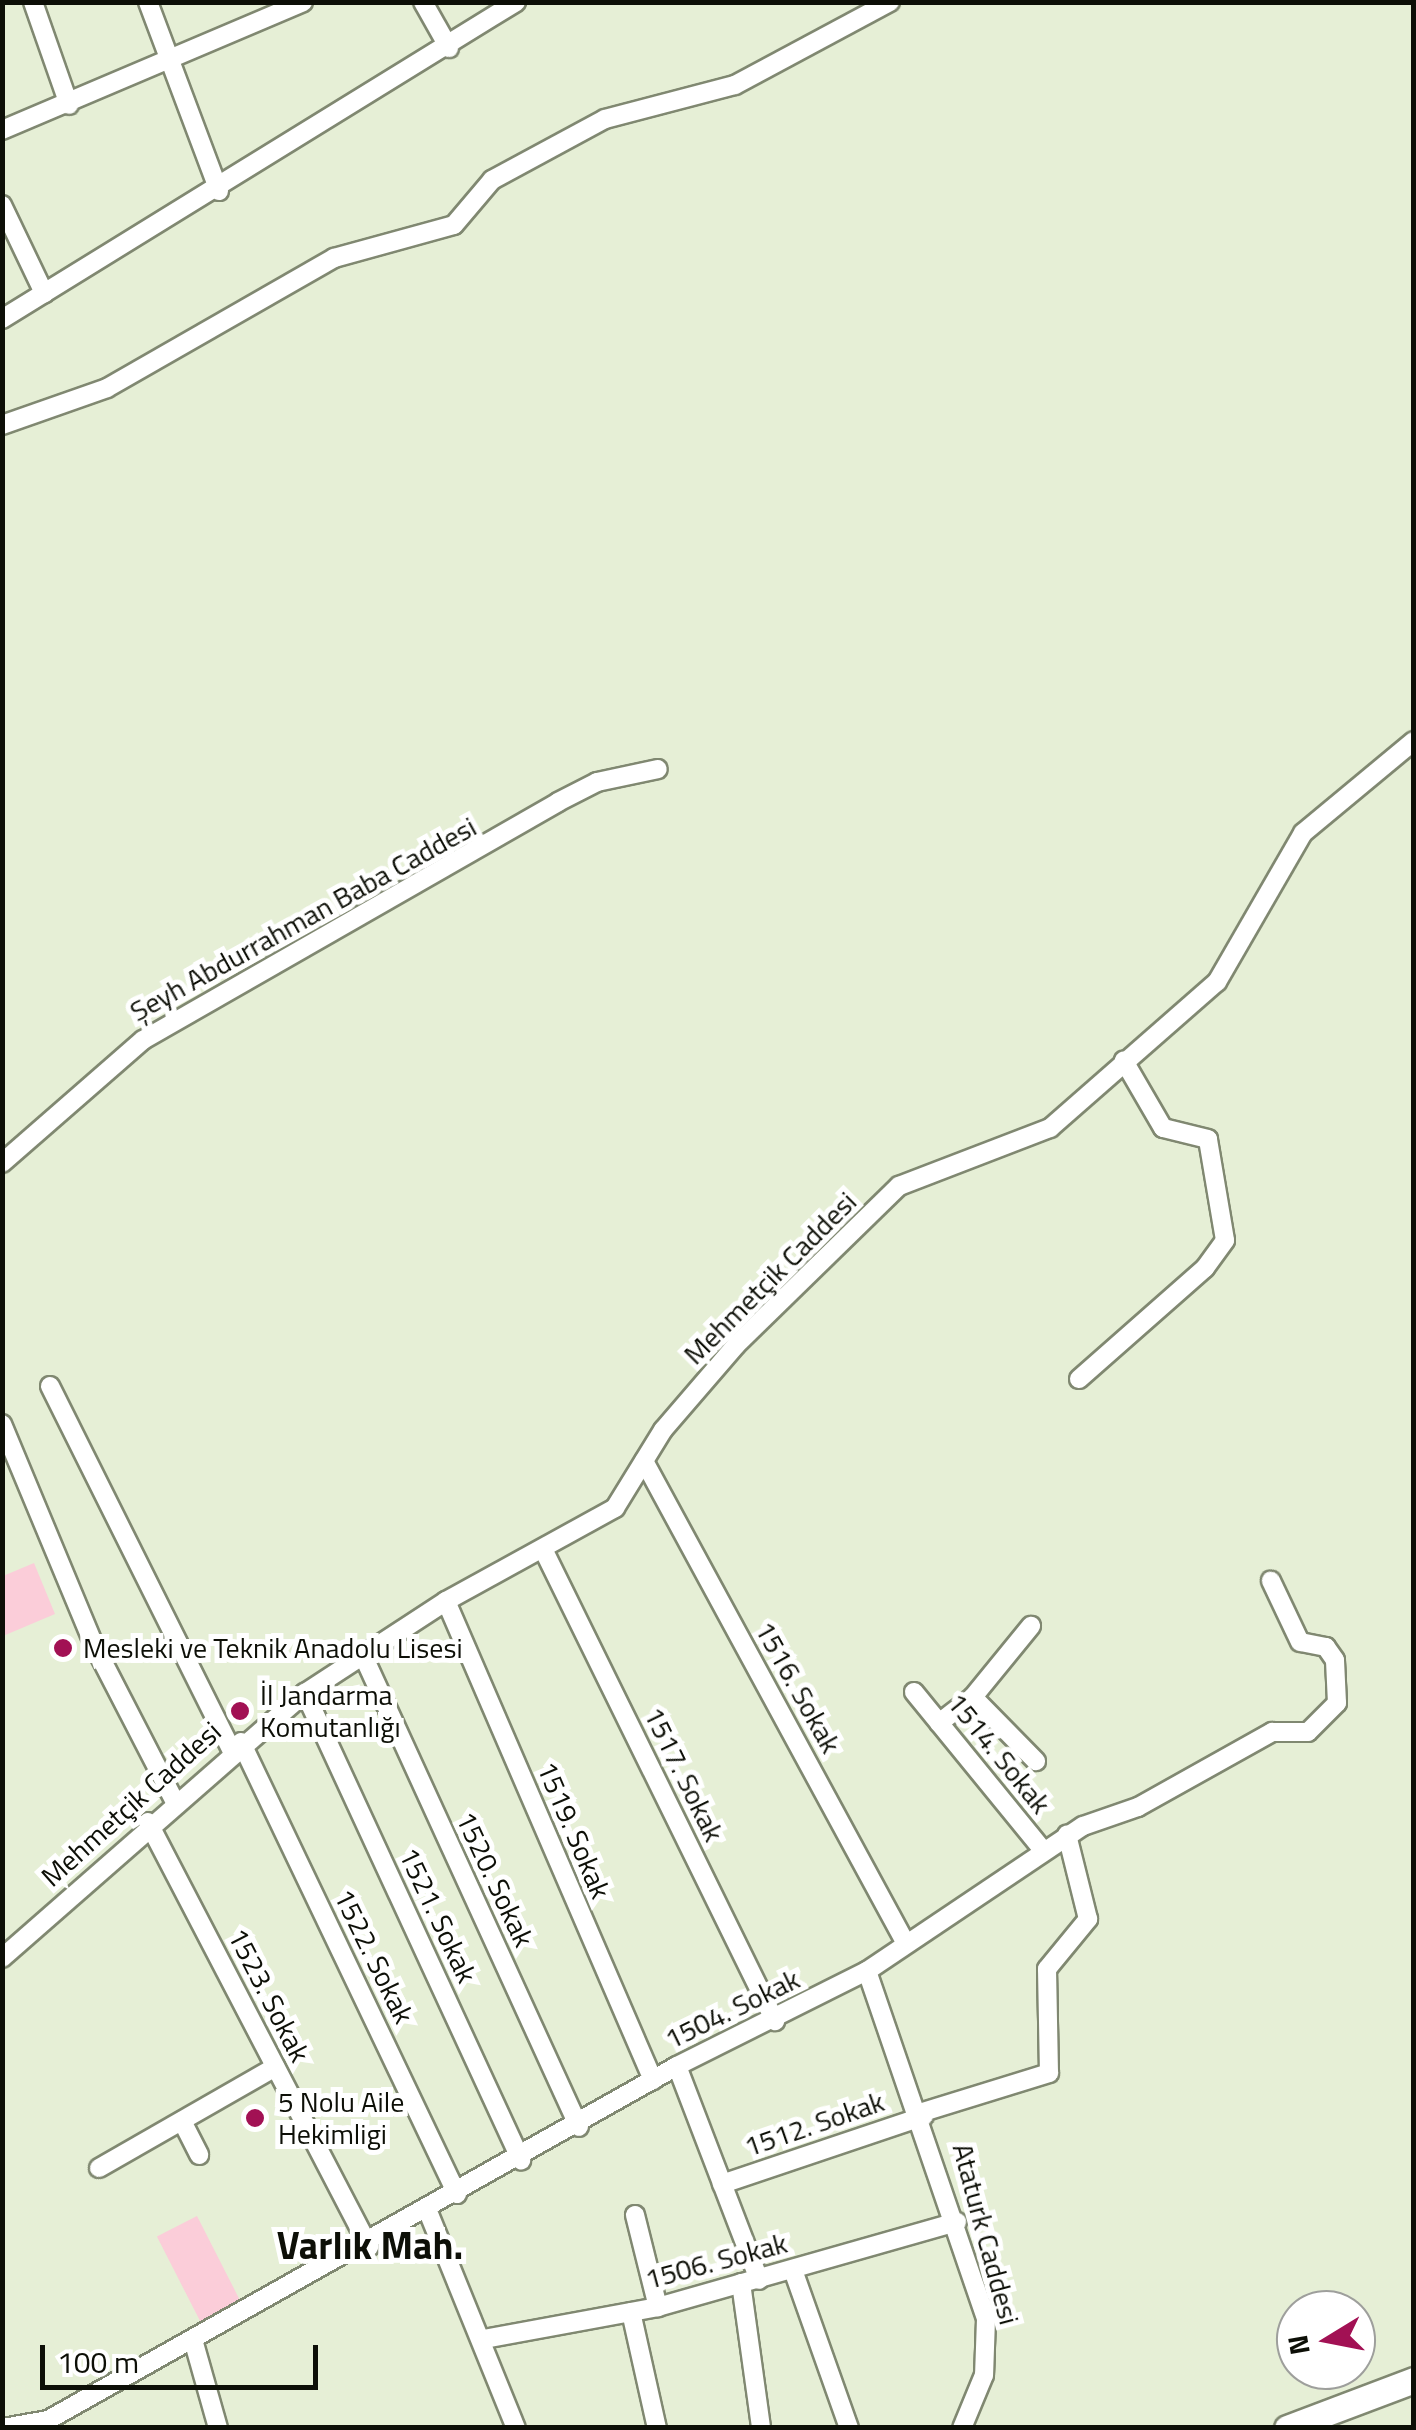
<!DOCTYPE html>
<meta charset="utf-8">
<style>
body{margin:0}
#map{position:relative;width:1416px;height:2430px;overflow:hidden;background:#e6efd6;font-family:"Titillium Web",sans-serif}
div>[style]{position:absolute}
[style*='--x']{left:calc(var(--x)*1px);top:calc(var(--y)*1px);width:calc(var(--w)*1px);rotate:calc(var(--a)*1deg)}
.green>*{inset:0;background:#fbcdd9;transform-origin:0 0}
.roads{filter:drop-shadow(2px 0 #808871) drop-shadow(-2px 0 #808871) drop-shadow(0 2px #808871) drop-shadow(0 -2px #808871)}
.street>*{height:18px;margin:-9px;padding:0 9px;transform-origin:9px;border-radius:9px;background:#fff}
.secondary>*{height:25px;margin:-12.5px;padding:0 12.5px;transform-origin:12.5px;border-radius:12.5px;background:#fff}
.dots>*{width:28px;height:28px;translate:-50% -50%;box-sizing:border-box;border:5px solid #fff;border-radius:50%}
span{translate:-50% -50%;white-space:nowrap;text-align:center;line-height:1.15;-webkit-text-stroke:10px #fff;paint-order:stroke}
.street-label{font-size:28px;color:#0d0f07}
.poi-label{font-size:28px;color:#0d0f07}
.left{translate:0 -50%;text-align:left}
.district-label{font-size:38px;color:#0d0f07;font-weight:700}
.frame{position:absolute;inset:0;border:5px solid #0d0f07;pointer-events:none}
.north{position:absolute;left:1276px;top:2290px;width:100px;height:100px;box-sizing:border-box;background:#fff;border:2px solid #9e9f9c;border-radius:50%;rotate:260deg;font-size:28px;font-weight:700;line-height:40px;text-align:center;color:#0d0f07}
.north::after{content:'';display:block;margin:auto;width:35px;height:45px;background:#a21154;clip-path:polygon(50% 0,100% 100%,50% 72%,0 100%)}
.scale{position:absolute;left:40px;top:2345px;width:278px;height:45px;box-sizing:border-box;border:5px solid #0d0f07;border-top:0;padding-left:12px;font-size:30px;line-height:35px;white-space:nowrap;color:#0d0f07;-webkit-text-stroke:8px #fff;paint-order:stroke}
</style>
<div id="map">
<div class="green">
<div style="clip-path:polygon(34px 1563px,55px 1614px,3px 1636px,3px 1576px)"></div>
<div style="left:197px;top:2216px;width:97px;height:45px;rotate:63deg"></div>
</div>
<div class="roads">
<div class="street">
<div style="--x:33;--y:2;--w:109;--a:70.7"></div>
<div style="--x:148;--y:2;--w:202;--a:69.4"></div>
<div style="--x:423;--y:2;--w:53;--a:60.5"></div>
<div style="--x:2;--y:130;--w:327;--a:-23"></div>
<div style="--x:2;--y:205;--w:98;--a:64.5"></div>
<div style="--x:2;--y:319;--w:604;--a:-31.66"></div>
<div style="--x:2;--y:425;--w:111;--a:-19.4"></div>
<div style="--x:107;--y:388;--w:262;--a:-29.8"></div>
<div style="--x:334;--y:258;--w:124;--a:-15.4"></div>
<div style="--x:454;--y:225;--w:59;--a:-49.8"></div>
<div style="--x:492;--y:180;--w:128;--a:-28.4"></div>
<div style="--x:605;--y:119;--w:134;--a:-14.7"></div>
<div style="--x:735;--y:85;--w:176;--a:-28.2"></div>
<div style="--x:2;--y:1163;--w:187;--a:-41.1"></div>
<div style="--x:143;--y:1040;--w:478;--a:-29.8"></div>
<div style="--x:558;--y:802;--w:44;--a:-27.1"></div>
<div style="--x:597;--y:782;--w:62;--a:-12"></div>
<div style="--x:1079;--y:1379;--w:168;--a:-41.4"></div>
<div style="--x:1205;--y:1268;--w:34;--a:-54"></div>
<div style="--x:1225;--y:1240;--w:102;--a:-99.6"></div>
<div style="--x:1208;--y:1139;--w:46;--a:-166.3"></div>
<div style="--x:1163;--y:1128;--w:78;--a:-120.2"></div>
<div style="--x:50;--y:1386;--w:408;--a:63.5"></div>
<div style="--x:2;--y:1424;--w:239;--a:67.4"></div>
<div style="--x:94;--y:1645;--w:174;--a:62.7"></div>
<div style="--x:644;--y:1461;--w:545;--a:61.51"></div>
<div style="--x:544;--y:1551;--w:524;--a:63.83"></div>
<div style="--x:446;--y:1601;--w:522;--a:66.63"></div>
<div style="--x:362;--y:1653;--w:521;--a:65.4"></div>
<div style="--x:914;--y:1692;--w:203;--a:50.8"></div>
<div style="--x:305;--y:1693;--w:515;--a:65.18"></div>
<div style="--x:973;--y:1697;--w:90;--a:45.5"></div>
<div style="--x:939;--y:1723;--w:43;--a:-37.4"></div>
<div style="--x:973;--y:1697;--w:92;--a:-50.8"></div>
<div style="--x:241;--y:1742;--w:501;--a:64.46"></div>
<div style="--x:148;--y:1822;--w:479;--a:62.5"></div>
<div style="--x:2;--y:1958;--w:403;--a:-41.2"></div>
<div style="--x:305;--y:1693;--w:168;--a:-33.1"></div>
<div style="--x:446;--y:1601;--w:193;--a:-28.8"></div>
<div style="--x:615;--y:1508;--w:92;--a:-58.4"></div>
<div style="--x:663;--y:1430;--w:112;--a:-49.3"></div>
<div style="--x:736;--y:1345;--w:228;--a:-44.3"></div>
<div style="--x:899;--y:1186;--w:162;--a:-21"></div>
<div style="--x:1050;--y:1128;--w:222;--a:-41.2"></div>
<div style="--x:1217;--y:982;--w:172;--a:-60"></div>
<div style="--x:1303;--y:833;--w:144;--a:-39.7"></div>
<div style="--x:867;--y:1971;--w:368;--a:71.1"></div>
<div style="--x:986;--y:2319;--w:56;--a:92"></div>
<div style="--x:984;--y:2375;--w:57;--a:112.5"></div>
<div style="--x:677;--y:2066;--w:229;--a:69"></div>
<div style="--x:923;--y:2112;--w:132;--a:-17.2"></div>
<div style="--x:1049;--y:2073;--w:104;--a:-91.1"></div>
<div style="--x:1047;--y:1969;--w:65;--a:-50.6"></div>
<div style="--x:1088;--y:1919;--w:87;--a:-104"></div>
<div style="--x:182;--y:2121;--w:38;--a:63"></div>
<div style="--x:99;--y:2168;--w:203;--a:-29.8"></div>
<div style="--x:722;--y:2184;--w:213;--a:-18.6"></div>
<div style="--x:429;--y:2214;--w:231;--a:67.9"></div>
<div style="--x:635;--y:2215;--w:95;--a:76"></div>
<div style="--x:793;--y:2270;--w:168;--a:70.5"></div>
<div style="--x:741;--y:2283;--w:146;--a:82.1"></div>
<div style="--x:631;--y:2312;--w:119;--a:77.4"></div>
<div style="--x:484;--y:2339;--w:177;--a:-10.4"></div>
<div style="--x:658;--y:2307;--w:311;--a:-15.9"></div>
<div style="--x:194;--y:2343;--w:88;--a:74.2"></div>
<div style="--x:3;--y:2428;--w:46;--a:-10.1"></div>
<div style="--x:48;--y:2420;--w:722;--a:-29.37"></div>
<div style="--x:677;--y:2066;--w:212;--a:-26.6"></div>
<div style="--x:867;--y:1971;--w:260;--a:-33.9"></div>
<div style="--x:1083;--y:1826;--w:58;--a:-19.1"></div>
<div style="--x:1138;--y:1807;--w:154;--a:-29.2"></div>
<div style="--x:1272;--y:1732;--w:36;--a:0"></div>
<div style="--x:1308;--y:1732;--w:41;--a:-45"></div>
<div style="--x:1337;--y:1703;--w:43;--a:-92.7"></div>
<div style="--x:1335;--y:1660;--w:16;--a:-125"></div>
<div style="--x:1326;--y:1647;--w:26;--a:-169"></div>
<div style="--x:1300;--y:1642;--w:68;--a:-115.4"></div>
</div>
<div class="secondary">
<div style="--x:1287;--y:2428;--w:136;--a:-20.7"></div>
</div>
</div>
<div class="dots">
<div style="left:63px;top:1648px;background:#a21154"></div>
<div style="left:240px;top:1711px;background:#a21154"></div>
<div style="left:255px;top:2118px;background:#a21154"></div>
</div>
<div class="street-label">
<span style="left:303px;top:919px;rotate:-29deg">Şeyh Abdurrahman Baba Caddesi</span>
<span style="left:770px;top:1278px;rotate:-45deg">Mehmetçik Caddesi</span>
<span style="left:798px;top:1687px;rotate:61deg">1516. Sokak</span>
<span style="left:999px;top:1753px;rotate:51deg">1514. Sokak</span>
<span style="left:684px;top:1774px;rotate:64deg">1517. Sokak</span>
<span style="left:131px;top:1804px;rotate:-42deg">Mehmetçik Caddesi</span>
<span style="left:574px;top:1830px;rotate:67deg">1519. Sokak</span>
<span style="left:495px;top:1879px;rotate:65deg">1520. Sokak</span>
<span style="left:438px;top:1915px;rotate:65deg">1521. Sokak</span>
<span style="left:374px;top:1956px;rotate:64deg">1522. Sokak</span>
<span style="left:269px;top:1995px;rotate:63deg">1523. Sokak</span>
<span style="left:732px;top:2009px;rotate:-26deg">1504. Sokak</span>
<span style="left:814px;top:2124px;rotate:-19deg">1512. Sokak</span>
<span style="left:986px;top:2234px;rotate:75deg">Ataturk Caddesi</span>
<span style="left:716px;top:2261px;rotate:-15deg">1506. Sokak</span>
</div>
<div class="poi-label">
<span class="left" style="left:83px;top:1648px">Mesleki ve Teknik Anadolu Lisesi</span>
<span class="left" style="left:260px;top:1711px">İl Jandarma<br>Komutanlığı</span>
<span class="left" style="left:278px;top:2118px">5 Nolu Aile<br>Hekimligi</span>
</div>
<div class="district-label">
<span style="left:370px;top:2246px">Varlık Mah.</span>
</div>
<div class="frame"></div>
<div class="north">N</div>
<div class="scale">100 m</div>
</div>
